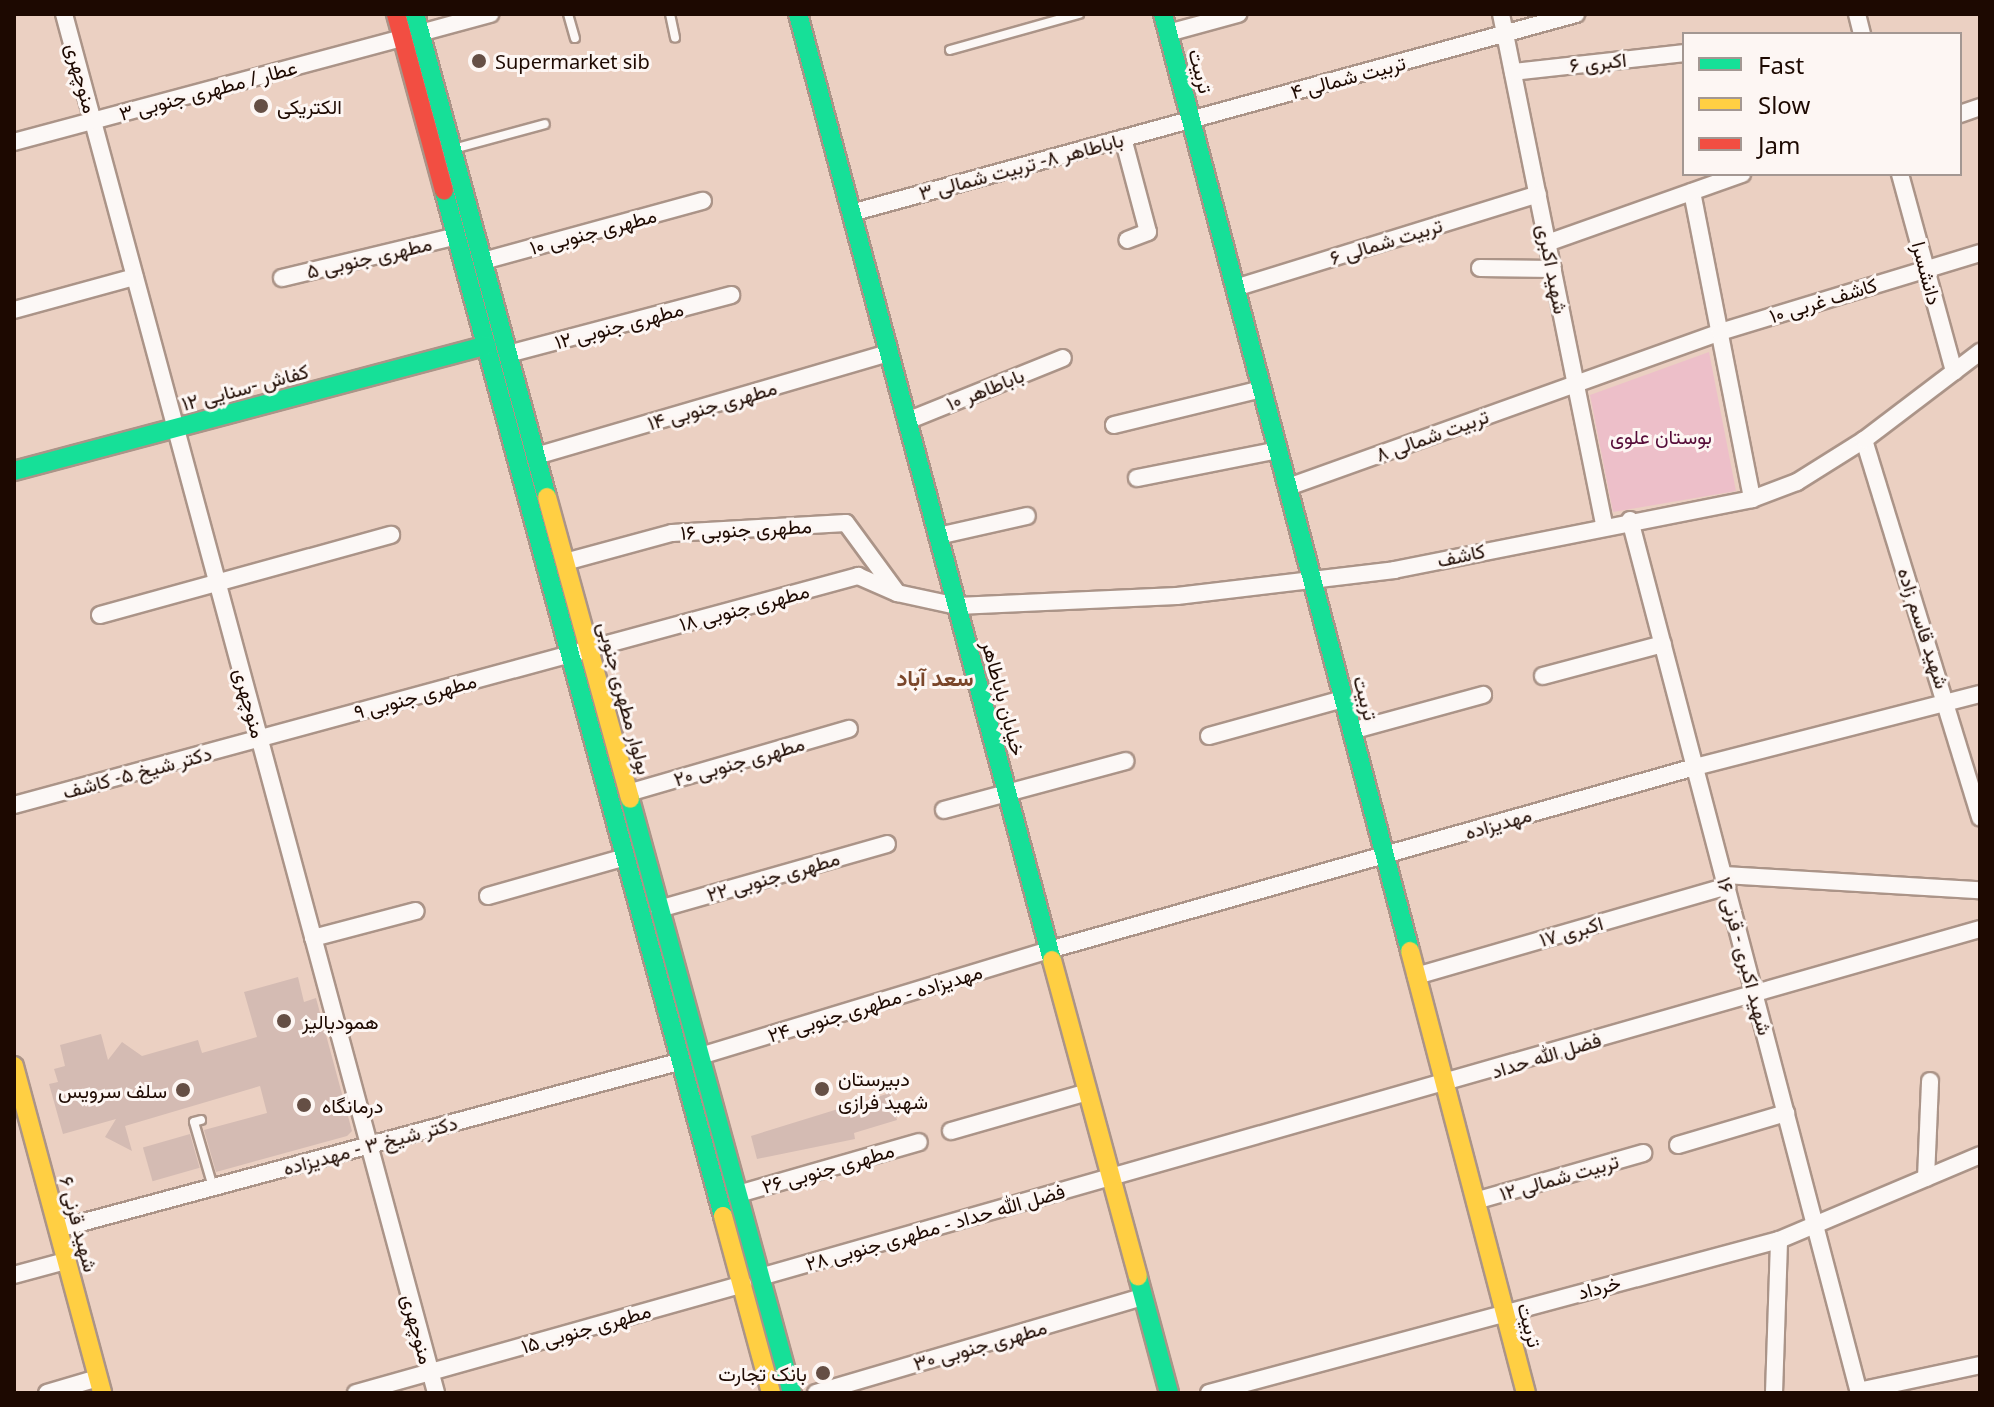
<!DOCTYPE html>
<meta charset="utf-8">
<style>
body{margin:0}
#map{position:relative;width:1994px;height:1407px;overflow:hidden;background:#ebd0c2;font-family:"Noto Sans",Vazirmatn,sans-serif}
div>[style]{position:absolute}
[style*='--x']{left:calc(var(--x)*1px);top:calc(var(--y)*1px);width:calc(var(--w)*1px);rotate:calc(var(--a)*1deg)}
.green>*{inset:0;background:#edbfc9}
.building>*{inset:0;background:#d4bbb3;transform-origin:0 0}
.roads{filter:drop-shadow(2px 0 #ab9488) drop-shadow(-2px 0 #ab9488) drop-shadow(0 2px #ab9488) drop-shadow(0 -2px #ab9488)}
.lane>*{height:8px;margin:-4px;padding:0 4px;transform-origin:4px;border-radius:4px;background:#fcf8f6}
.street>*{height:16px;margin:-8px;padding:0 8px;transform-origin:8px;border-radius:8px;background:#fcf8f6}
.fast>*{height:18px;margin:-9px;padding:0 9px;transform-origin:9px;border-radius:9px;background:#16e098}
.slow>*{height:18px;margin:-9px;padding:0 9px;transform-origin:9px;border-radius:9px;background:#ffcf43}
.jam>*{height:18px;margin:-9px;padding:0 9px;transform-origin:9px;border-radius:9px;background:#f24e42}
.dots>*{width:22px;height:22px;translate:-50% -50%;box-sizing:border-box;border:4px solid #fdf6f3;border-radius:50%}
span{translate:-50% -50%;white-space:nowrap;text-align:center;line-height:1.15;-webkit-text-stroke:6px #fdf6f3;paint-order:stroke}
.poi-label{font-size:20px;color:#1d0901}
.left{translate:0 -50%;text-align:left}
.right{translate:-100% -50%;text-align:right}
.street-label{font-size:20px;color:#1d0901}
.park-label{font-size:20px;color:#550b38}
.neighbourhood-label{font-size:22px;color:#7a462a;font-weight:700}
.frame{position:absolute;inset:0;border:16px solid #1d0901;pointer-events:none}
.legend{position:absolute;left:1682px;top:32px;width:280px;height:144px;box-sizing:border-box;background:#fdf6f3;border:2px solid #a39792;margin:0;padding:10px 14px;list-style:none;font-size:24px;color:#1d0901}
.legend li{display:flex;align-items:center;gap:16px;height:40px}
.legend b{width:40px;border:2px solid #a39792}
</style>
<div id="map">
<div class="green">
<div style="clip-path:polygon(1709px 352px,1736px 491px,1613px 512px,1590px 395px)"></div>
</div>
<div class="building">
<div style="clip-path:polygon(298px 977px,304px 1002px,316px 998px,352px 1131px,347px 1136px,216px 1172px,204px 1130px,267px 1113px,260px 1086px,125px 1126px,132px 1151px,105px 1137px,116px 1119px,63px 1134px,49px 1084px,58px 1082px,54px 1069px,65px 1066px,60px 1045px,101px 1034px,108px 1060px,122px 1042px,142px 1056px,198px 1040px,202px 1053px,257px 1037px,244px 992px)"></div>
<div style="clip-path:polygon(890px 1093px,897px 1120px,854px 1133px,855px 1139px,757px 1159px,751px 1136px)"></div>
<div style="left:190px;top:1134px;width:35px;height:49px;rotate:74deg"></div>
</div>
<div class="roads">
<div class="lane">
<div style="--x:568;--y:14;--w:25;--a:74"></div>
<div style="--x:670;--y:14;--w:24;--a:78"></div>
<div style="--x:950;--y:50;--w:134;--a:-15.6"></div>
<div style="--x:453;--y:149;--w:95;--a:-15.2"></div>
<div style="--x:201;--y:1120;--w:7;--a:164"></div>
<div style="--x:194;--y:1122;--w:68;--a:73.7"></div>
</div>
<div class="street">
<div style="--x:64;--y:14;--w:1428;--a:74.9"></div>
<div style="--x:1501;--y:14;--w:520;--a:78.58"></div>
<div style="--x:1857;--y:14;--w:21;--a:76"></div>
<div style="--x:420;--y:33;--w:73;--a:-15.2"></div>
<div style="--x:1168;--y:33;--w:73;--a:-15.2"></div>
<div style="--x:1513;--y:72;--w:172;--a:-6.3"></div>
<div style="--x:1960;--y:114;--w:21;--a:-19"></div>
<div style="--x:1123;--y:138;--w:97;--a:75.1"></div>
<div style="--x:1148;--y:232;--w:22;--a:159"></div>
<div style="--x:14;--y:142;--w:402;--a:-15"></div>
<div style="--x:1900;--y:174;--w:205;--a:74.7"></div>
<div style="--x:1692;--y:192;--w:313;--a:78.9"></div>
<div style="--x:851;--y:213;--w:752;--a:-15.35"></div>
<div style="--x:1547;--y:243;--w:207;--a:-19.5"></div>
<div style="--x:483;--y:261;--w:228;--a:-15.3"></div>
<div style="--x:1480;--y:268;--w:73;--a:0.8"></div>
<div style="--x:282;--y:278;--w:180;--a:-13.5"></div>
<div style="--x:1235;--y:288;--w:317;--a:-17.2"></div>
<div style="--x:14;--y:310;--w:125;--a:-15.3"></div>
<div style="--x:508;--y:354;--w:231;--a:-14.8"></div>
<div style="--x:907;--y:421;--w:168;--a:-22"></div>
<div style="--x:1114;--y:425;--w:152;--a:-13.7"></div>
<div style="--x:1864;--y:440;--w:395;--a:72.9"></div>
<div style="--x:536;--y:456;--w:368;--a:-16.3"></div>
<div style="--x:1137;--y:478;--w:144;--a:-11.2"></div>
<div style="--x:1288;--y:487;--w:459;--a:-19.7"></div>
<div style="--x:1720;--y:332;--w:272;--a:-16.9"></div>
<div style="--x:1630;--y:520;--w:903;--a:75.3"></div>
<div style="--x:938;--y:536;--w:91;--a:-12.7"></div>
<div style="--x:565;--y:562;--w:111;--a:-15.2"></div>
<div style="--x:672;--y:533;--w:174;--a:-3.3"></div>
<div style="--x:846;--y:523;--w:84;--a:53.7"></div>
<div style="--x:100;--y:615;--w:302;--a:-15.4"></div>
<div style="--x:1543;--y:676;--w:124;--a:-14.9"></div>
<div style="--x:1351;--y:731;--w:137;--a:-15.3"></div>
<div style="--x:1209;--y:736;--w:139;--a:-15.4"></div>
<div style="--x:628;--y:793;--w:230;--a:-16.2"></div>
<div style="--x:14;--y:805;--w:875;--a:-15.18"></div>
<div style="--x:858;--y:576;--w:43;--a:23.6"></div>
<div style="--x:897;--y:593;--w:61;--a:12.2"></div>
<div style="--x:957;--y:606;--w:220;--a:-2.6"></div>
<div style="--x:1177;--y:596;--w:219;--a:-6.8"></div>
<div style="--x:1394;--y:570;--w:365;--a:-11.2"></div>
<div style="--x:1752;--y:499;--w:48;--a:-20.7"></div>
<div style="--x:1797;--y:482;--w:79;--a:-32.1"></div>
<div style="--x:1864;--y:440;--w:146;--a:-37.2"></div>
<div style="--x:944;--y:810;--w:188;--a:-15.1"></div>
<div style="--x:1724;--y:875;--w:256;--a:3.4"></div>
<div style="--x:488;--y:896;--w:143;--a:-15.8"></div>
<div style="--x:659;--y:909;--w:237;--a:-15.9"></div>
<div style="--x:313;--y:938;--w:106;--a:-14.7"></div>
<div style="--x:1416;--y:976;--w:324;--a:-16.1"></div>
<div style="--x:700;--y:1056;--w:365;--a:-16.9"></div>
<div style="--x:1049;--y:950;--w:671;--a:-15.82"></div>
<div style="--x:1695;--y:767;--w:294;--a:-14.4"></div>
<div style="--x:951;--y:1131;--w:142;--a:-15.9"></div>
<div style="--x:1678;--y:1145;--w:113;--a:-16.5"></div>
<div style="--x:1926;--y:1178;--w:97;--a:-87.6"></div>
<div style="--x:738;--y:1194;--w:188;--a:-16"></div>
<div style="--x:1475;--y:1201;--w:175;--a:-15.9"></div>
<div style="--x:58;--y:1229;--w:646;--a:-15.07"></div>
<div style="--x:14;--y:1275;--w:54;--a:-15.1"></div>
<div style="--x:760;--y:1277;--w:1269;--a:-15.92"></div>
<div style="--x:1859;--y:1391;--w:124;--a:-12.1"></div>
<div style="--x:47;--y:1393;--w:53;--a:-16.4"></div>
<div style="--x:356;--y:1393;--w:402;--a:-15.7"></div>
<div style="--x:816;--y:1393;--w:341;--a:-16.4"></div>
<div style="--x:1209;--y:1393;--w:590;--a:-15.03"></div>
<div style="--x:1779;--y:1240;--w:218;--a:-22.9"></div>
<div style="--x:1774;--y:1393;--w:153;--a:-88.1"></div>
</div>
<div class="fast">
<div style="--x:415;--y:14;--w:501;--a:74.71"></div>
<div style="--x:798;--y:14;--w:980;--a:74.97"></div>
<div style="--x:1163;--y:14;--w:969;--a:75.23"></div>
<div style="--x:444;--y:191;--w:1062;--a:74.77"></div>
<div style="--x:14;--y:471;--w:489;--a:-14.9"></div>
<div style="--x:630;--y:799;--w:616;--a:74.74"></div>
<div style="--x:1138;--y:1277;--w:120;--a:75"></div>
</div>
<div class="slow">
<div style="--x:547;--y:497;--w:313;--a:74.6"></div>
<div style="--x:1410;--y:951;--w:457;--a:75.3"></div>
<div style="--x:1052;--y:960;--w:328;--a:74.8"></div>
<div style="--x:14;--y:1066;--w:339;--a:74.9"></div>
<div style="--x:723;--y:1216;--w:183;--a:74.8"></div>
</div>
<div class="jam">
<div style="--x:396;--y:14;--w:183;--a:74.8"></div>
</div>
</div>
<div class="dots">
<div style="left:479px;top:61px;background:#654f45"></div>
<div style="left:261px;top:106px;background:#654f45"></div>
<div style="left:284px;top:1021px;background:#654f45"></div>
<div style="left:822px;top:1089px;background:#654f45"></div>
<div style="left:183px;top:1090px;background:#654f45"></div>
<div style="left:304px;top:1105px;background:#654f45"></div>
<div style="left:823px;top:1373px;background:#654f45"></div>
</div>
<div class="poi-label">
<span class="left" style="left:495px;top:61px">Supermarket sib</span>
<span class="left" style="left:277px;top:106px">الکتریکی</span>
<span class="left" style="left:302px;top:1021px">همودیالیز</span>
<span class="left" style="left:838px;top:1090px">دبیرستان<br>شهید فرازی</span>
<span class="right" style="left:167px;top:1090px">سلف سرویس</span>
<span class="left" style="left:322px;top:1105px">درمانگاه</span>
<span class="right" style="left:807px;top:1373px">بانک تجارت</span>
</div>
<div class="street-label">
<span style="left:1598px;top:62px;rotate:-6deg">اکبری ۶</span>
<span style="left:1201px;top:71px;rotate:75deg">تربیت</span>
<span style="left:1348px;top:77px;rotate:-15deg">تربیت شمالی ۴</span>
<span style="left:82px;top:78px;rotate:75deg">منوچهری</span>
<span style="left:208px;top:90px;rotate:-15deg">عطار / مطهری جنوبی ۳</span>
<span style="left:1021px;top:166px;rotate:-15deg">باباطاهر ۸- تربیت شمالی ۳</span>
<span style="left:593px;top:231px;rotate:-15deg">مطهری جنوبی ۱۰</span>
<span style="left:1386px;top:241px;rotate:-17deg">تربیت شمالی ۶</span>
<span style="left:369px;top:257px;rotate:-13deg">مطهری جنوبی ۵</span>
<span style="left:1553px;top:269px;rotate:79deg">شهید اکبری</span>
<span style="left:1927px;top:273px;rotate:75deg">دانشسرا</span>
<span style="left:1823px;top:300px;rotate:-17deg">کاشف غربی ۱۰</span>
<span style="left:619px;top:325px;rotate:-15deg">مطهری جنوبی ۱۲</span>
<span style="left:245px;top:387px;rotate:-15deg">کفاش -سنایی ۱۲</span>
<span style="left:985px;top:389px;rotate:-22deg">باباطاهر ۱۰</span>
<span style="left:712px;top:405px;rotate:-16deg">مطهری جنوبی ۱۴</span>
<span style="left:1432px;top:435px;rotate:-20deg">تربیت شمالی ۸</span>
<span style="left:746px;top:529px;rotate:-3deg">مطهری جنوبی ۱۶</span>
<span style="left:1461px;top:555px;rotate:-12deg">کاشف</span>
<span style="left:744px;top:607px;rotate:-15deg">مطهری جنوبی ۱۸</span>
<span style="left:1924px;top:628px;rotate:72deg">شهید قاسم زاده</span>
<span style="left:415px;top:696px;rotate:-15deg">مطهری جنوبی ۹</span>
<span style="left:625px;top:698px;rotate:75deg">بولوار مطهری جنوبی</span>
<span style="left:1004px;top:698px;rotate:75deg">خیابان باباطاهر</span>
<span style="left:1366px;top:698px;rotate:75deg">تربیت</span>
<span style="left:250px;top:703px;rotate:75deg">منوچهری</span>
<span style="left:739px;top:761px;rotate:-16deg">مطهری جنوبی ۲۰</span>
<span style="left:137px;top:772px;rotate:-15deg">دکتر شیخ ۵- کاشف</span>
<span style="left:1498px;top:823px;rotate:-16deg">مهدیزاده</span>
<span style="left:773px;top:876px;rotate:-16deg">مطهری جنوبی ۲۲</span>
<span style="left:1571px;top:931px;rotate:-16deg">اکبری ۱۷</span>
<span style="left:1745px;top:956px;rotate:75deg">شهید اکبری - قرنی ۱۶</span>
<span style="left:875px;top:1003px;rotate:-17deg">مهدیزاده - مطهری جنوبی ۲۴</span>
<span style="left:1546px;top:1055px;rotate:-17deg">فضل الله حداد</span>
<span style="left:370px;top:1145px;rotate:-15deg">دکتر شیخ ۳ - مهدیزاده</span>
<span style="left:828px;top:1168px;rotate:-16deg">مطهری جنوبی ۲۶</span>
<span style="left:1559px;top:1177px;rotate:-16deg">تربیت شمالی ۱۲</span>
<span style="left:79px;top:1224px;rotate:75deg">شهید قرنی ۶</span>
<span style="left:935px;top:1227px;rotate:-16deg">فضل الله حداد - مطهری جنوبی ۲۸</span>
<span style="left:1599px;top:1287px;rotate:-15deg">خرداد</span>
<span style="left:1530px;top:1325px;rotate:75deg">تربیت</span>
<span style="left:586px;top:1328px;rotate:-16deg">مطهری جنوبی ۱۵</span>
<span style="left:418px;top:1329px;rotate:75deg">منوچهری</span>
<span style="left:980px;top:1345px;rotate:-16deg">مطهری جنوبی ۳۰</span>
</div>
<div class="park-label">
<span style="left:1661px;top:436px">بوستان علوی</span>
</div>
<div class="neighbourhood-label">
<span style="left:935px;top:678px">سعد آباد</span>
</div>
<div class="frame"></div>
<ul class="legend">
<li><b style="height:10px;background:#16e098"></b>Fast</li>
<li><b style="height:10px;background:#ffcf43"></b>Slow</li>
<li><b style="height:10px;background:#f24e42"></b>Jam</li>
</ul>
</div>
